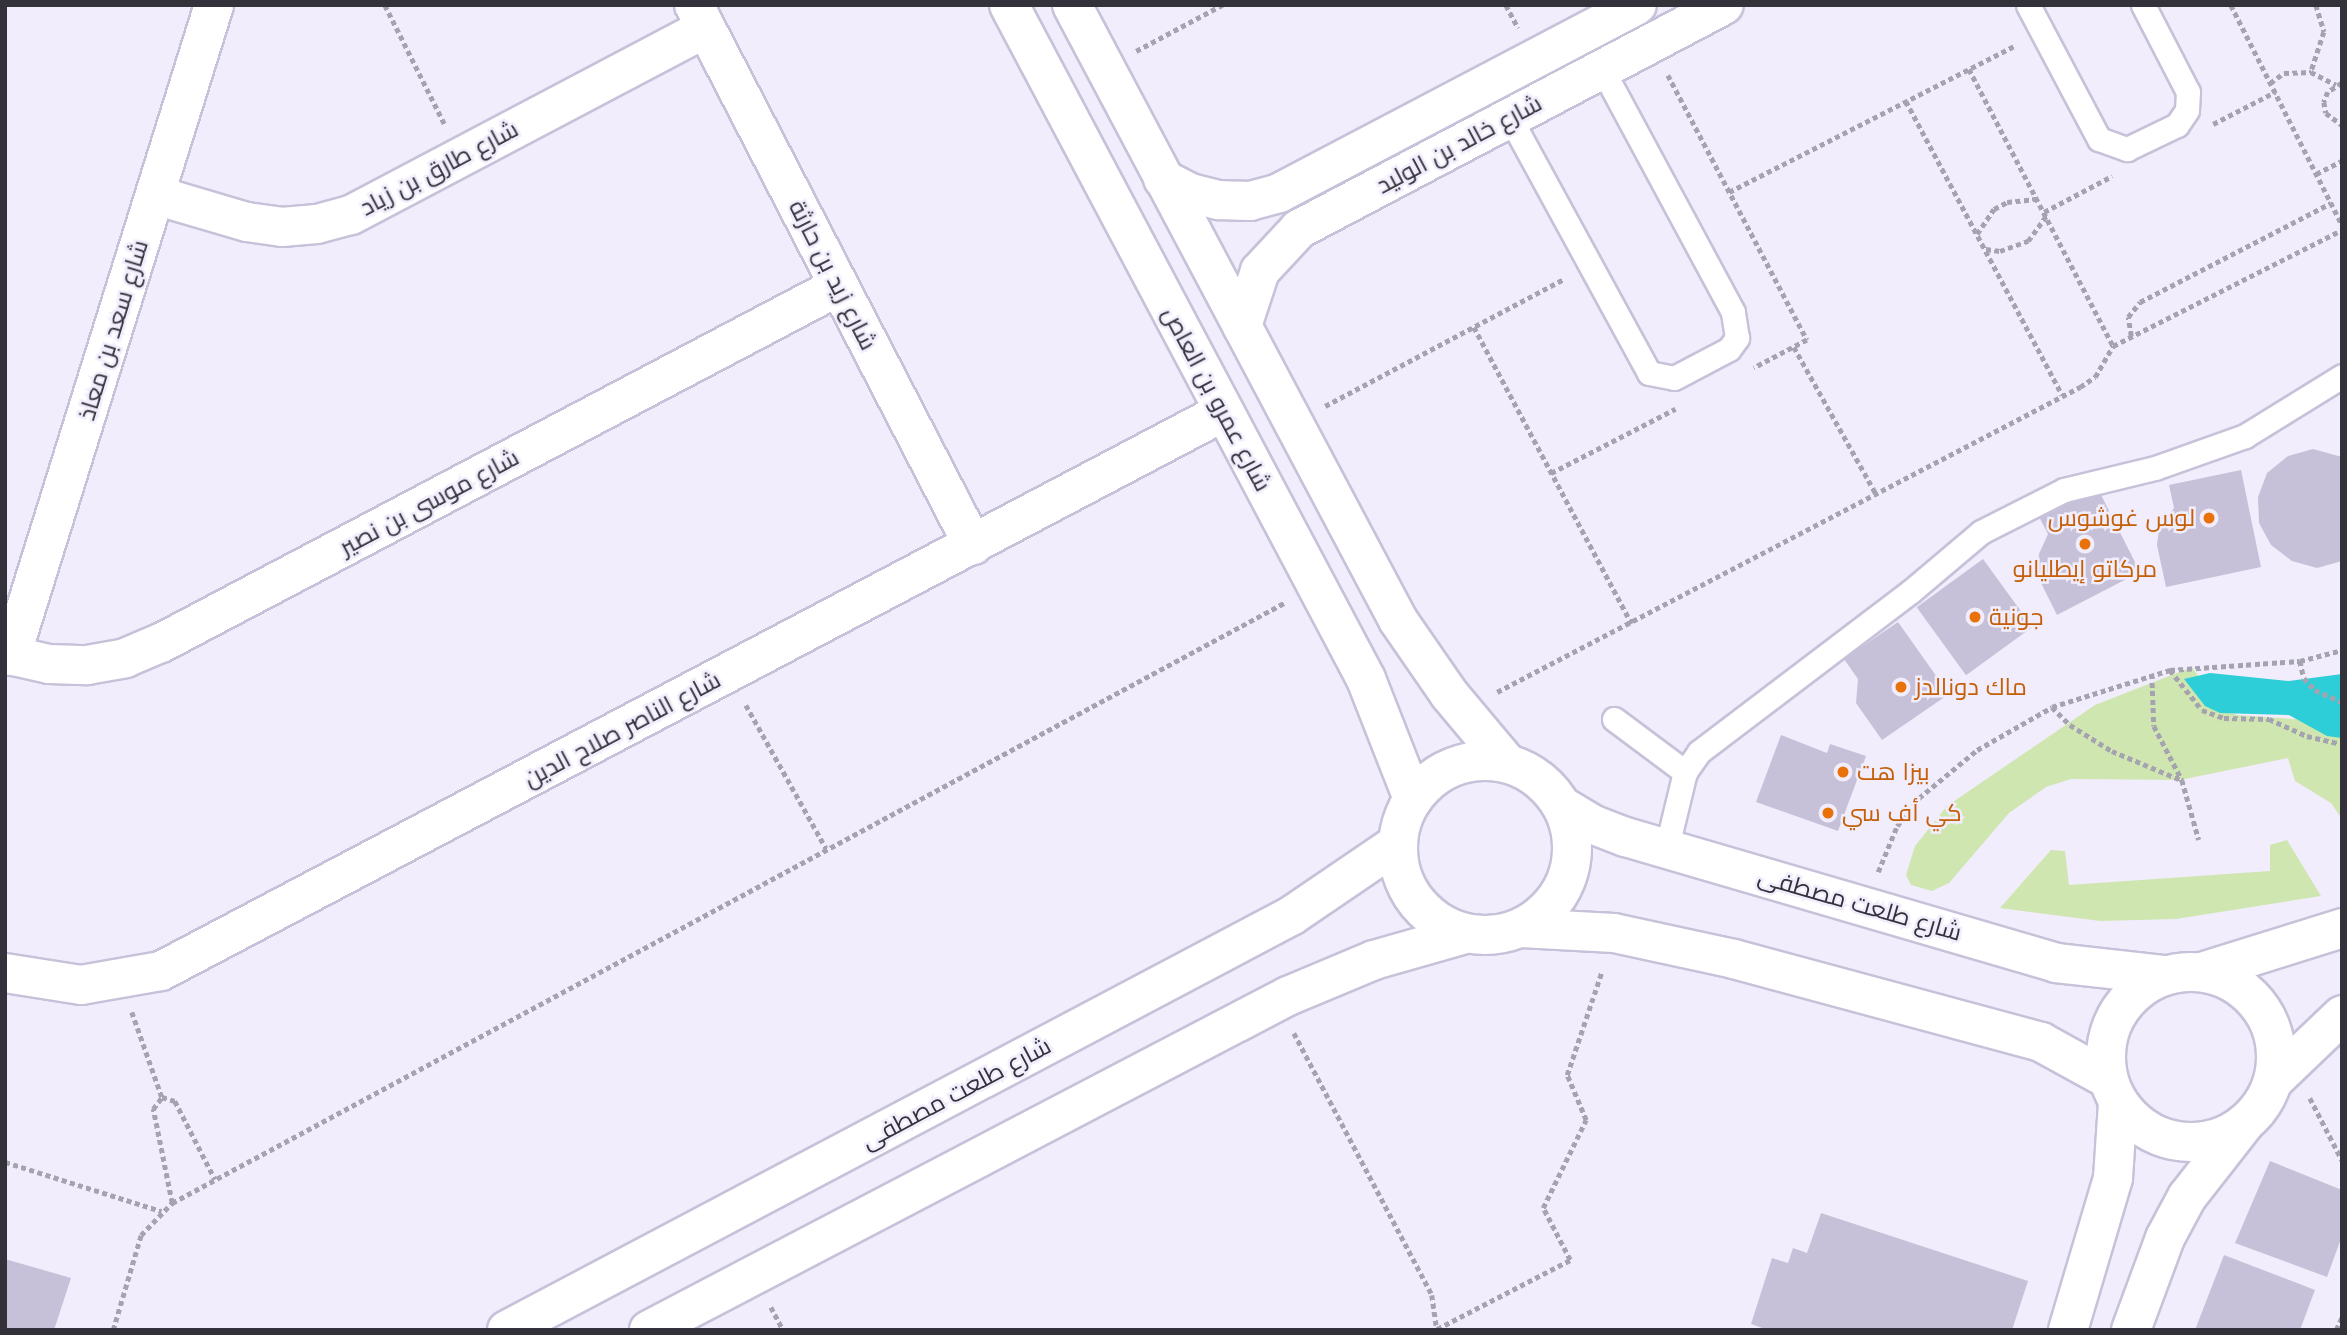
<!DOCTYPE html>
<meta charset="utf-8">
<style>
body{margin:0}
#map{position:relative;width:2347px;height:1335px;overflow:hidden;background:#f1edfc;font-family:Inter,Cairo,sans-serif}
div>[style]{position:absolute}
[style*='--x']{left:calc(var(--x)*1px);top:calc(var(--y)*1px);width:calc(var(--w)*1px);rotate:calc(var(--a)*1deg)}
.green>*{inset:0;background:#d0e6b1}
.water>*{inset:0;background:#2dced7}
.building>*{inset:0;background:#c6c1d8;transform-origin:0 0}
.path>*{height:4.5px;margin-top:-2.25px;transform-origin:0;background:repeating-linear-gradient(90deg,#a6a3b0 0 5px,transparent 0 8.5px)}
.roads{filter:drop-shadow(2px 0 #c7c1d9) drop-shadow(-2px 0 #c7c1d9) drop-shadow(0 2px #c7c1d9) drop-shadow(0 -2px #c7c1d9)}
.lane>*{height:23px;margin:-11.5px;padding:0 11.5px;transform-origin:11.5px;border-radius:11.5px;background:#fff}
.street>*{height:38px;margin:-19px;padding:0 19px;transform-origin:19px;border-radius:19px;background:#fff}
.secondary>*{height:38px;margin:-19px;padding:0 19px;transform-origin:19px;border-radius:19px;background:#fff}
.secondary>.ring{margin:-19px;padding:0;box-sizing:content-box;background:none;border:38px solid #fff;border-radius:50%}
.dots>*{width:19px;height:19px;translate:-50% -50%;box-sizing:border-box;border:4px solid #f1edfc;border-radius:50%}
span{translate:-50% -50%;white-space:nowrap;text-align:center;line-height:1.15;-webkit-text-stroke:5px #f1edfc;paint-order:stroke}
.street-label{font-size:24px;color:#33313a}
.food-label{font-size:24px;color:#c56008}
.right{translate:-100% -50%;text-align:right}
.left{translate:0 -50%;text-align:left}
.frame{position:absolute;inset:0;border:7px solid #33313a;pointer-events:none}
</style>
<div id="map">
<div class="green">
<div style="clip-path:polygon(2192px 667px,2219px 706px,2237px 715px,2309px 720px,2342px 737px,2342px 819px,2331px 803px,2295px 781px,2288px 758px,2180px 780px,2071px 779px,2046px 787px,2009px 813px,1949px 883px,1932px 891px,1911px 885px,1906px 875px,1915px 846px,1947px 806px,2095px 705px)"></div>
<div style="clip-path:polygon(2287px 840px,2321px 896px,2176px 919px,2100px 921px,2000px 908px,2051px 850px,2065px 851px,2069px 885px,2270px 871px,2270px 845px)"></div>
</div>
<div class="water">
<div style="clip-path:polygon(2210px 673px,2289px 681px,2342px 674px,2342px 738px,2327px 736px,2289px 715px,2220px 713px,2205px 706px,2184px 679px)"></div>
</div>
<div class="building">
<div style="clip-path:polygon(2313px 449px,2342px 457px,2342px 561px,2317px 568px,2292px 561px,2271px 545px,2259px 523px,2258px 497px,2267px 473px,2288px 456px)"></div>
<div style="clip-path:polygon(2241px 470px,2261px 567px,2166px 587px,2157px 545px,2159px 529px,2174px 508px,2169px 485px)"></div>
<div style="clip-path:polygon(2095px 483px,2140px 572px,2057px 615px,2037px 575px,2039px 554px,2048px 534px,2037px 513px)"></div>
<div style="left:1983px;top:559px;width:84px;height:82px;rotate:54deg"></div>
<div style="clip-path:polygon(1898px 622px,1949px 694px,1882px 740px,1856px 703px,1858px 679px,1844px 659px)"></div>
<div style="clip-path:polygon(1781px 735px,1827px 753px,1830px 744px,1866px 756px,1838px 831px,1756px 802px)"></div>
<div style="clip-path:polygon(2270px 1161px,2342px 1190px,2342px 1236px,2327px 1277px,2235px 1243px)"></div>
<div style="clip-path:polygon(1821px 1213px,2028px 1281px,2012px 1330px,1768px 1330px,1751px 1324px,1772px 1258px,1788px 1263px,1793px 1248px,1807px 1253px)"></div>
<div style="clip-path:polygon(2224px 1255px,2315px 1290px,2300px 1330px,2195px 1330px)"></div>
<div style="clip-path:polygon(5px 1259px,71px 1278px,54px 1330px,5px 1330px)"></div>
</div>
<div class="path">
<div style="--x:385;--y:5;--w:134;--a:63.4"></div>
<div style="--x:1506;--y:5;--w:26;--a:62"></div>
<div style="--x:2231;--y:5;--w:246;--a:63.2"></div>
<div style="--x:2316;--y:5;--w:28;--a:73"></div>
<div style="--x:2324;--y:32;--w:42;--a:108"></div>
<div style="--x:2311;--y:72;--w:28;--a:27"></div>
<div style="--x:1136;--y:51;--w:98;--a:-28.1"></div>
<div style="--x:1969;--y:69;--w:312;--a:62.5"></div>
<div style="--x:1668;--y:75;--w:299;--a:62.3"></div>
<div style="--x:1807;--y:340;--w:60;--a:152.2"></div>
<div style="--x:2270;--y:83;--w:17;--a:-36"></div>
<div style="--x:2284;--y:73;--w:27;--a:-2"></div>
<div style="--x:2342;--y:83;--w:17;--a:147"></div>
<div style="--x:2328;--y:92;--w:11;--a:112"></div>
<div style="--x:2324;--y:102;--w:11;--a:80"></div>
<div style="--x:2326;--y:113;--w:20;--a:37"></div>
<div style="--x:1906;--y:101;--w:333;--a:62"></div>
<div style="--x:2213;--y:124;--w:70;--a:-27.3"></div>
<div style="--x:2316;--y:174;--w:29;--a:-27"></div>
<div style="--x:1729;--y:192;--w:322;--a:-27.1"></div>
<div style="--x:2044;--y:212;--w:77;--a:-27.9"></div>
<div style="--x:1977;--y:234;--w:30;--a:-56"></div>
<div style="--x:1994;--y:209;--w:15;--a:-28"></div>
<div style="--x:2007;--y:202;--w:30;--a:-6"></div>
<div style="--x:1986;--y:249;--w:14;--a:8"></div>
<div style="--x:2000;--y:251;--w:30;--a:-20"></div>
<div style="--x:2028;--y:241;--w:31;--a:-54"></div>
<div style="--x:1474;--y:327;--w:336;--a:62"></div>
<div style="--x:2131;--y:336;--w:19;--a:-99"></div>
<div style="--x:2128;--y:317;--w:19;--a:-51"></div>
<div style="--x:2140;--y:302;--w:215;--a:-27.4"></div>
<div style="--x:1794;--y:347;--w:168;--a:60.8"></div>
<div style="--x:1325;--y:406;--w:271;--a:-28"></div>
<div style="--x:1551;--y:473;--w:140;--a:-27.3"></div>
<div style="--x:2300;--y:661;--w:17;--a:77"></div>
<div style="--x:2304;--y:678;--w:16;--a:47"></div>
<div style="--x:2315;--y:690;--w:30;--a:24"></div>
<div style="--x:2170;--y:670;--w:51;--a:51.3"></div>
<div style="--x:2202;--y:710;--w:23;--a:20"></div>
<div style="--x:2224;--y:718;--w:45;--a:1.3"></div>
<div style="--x:2269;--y:719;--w:42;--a:24.1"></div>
<div style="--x:2307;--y:736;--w:36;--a:13"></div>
<div style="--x:2152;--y:674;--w:52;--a:87.8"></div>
<div style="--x:2154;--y:726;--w:61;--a:62.6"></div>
<div style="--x:2182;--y:780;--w:62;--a:74.2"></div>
<div style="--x:1497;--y:692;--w:658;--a:-27.62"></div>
<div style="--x:2080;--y:387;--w:18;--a:-34"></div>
<div style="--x:2095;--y:377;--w:36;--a:-60"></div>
<div style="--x:2113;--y:346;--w:257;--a:-26.9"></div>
<div style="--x:746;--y:705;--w:164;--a:60.8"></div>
<div style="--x:2052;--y:707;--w:25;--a:45"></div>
<div style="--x:2070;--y:725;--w:49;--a:31.8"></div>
<div style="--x:2112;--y:751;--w:75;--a:22.8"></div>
<div style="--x:1878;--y:872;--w:50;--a:-67.6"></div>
<div style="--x:1897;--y:826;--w:36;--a:-52"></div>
<div style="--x:1919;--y:798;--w:75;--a:-39.6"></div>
<div style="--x:1977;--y:750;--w:86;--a:-29.8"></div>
<div style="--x:2052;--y:707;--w:124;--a:-17.4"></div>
<div style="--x:2170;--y:670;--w:130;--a:-4"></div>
<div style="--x:2300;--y:661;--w:43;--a:-14.7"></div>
<div style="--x:132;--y:1012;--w:90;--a:70.6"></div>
<div style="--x:1294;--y:1033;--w:296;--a:62.2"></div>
<div style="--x:1432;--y:1295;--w:34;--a:82"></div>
<div style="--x:2310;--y:1098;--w:70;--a:62.7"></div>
<div style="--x:5;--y:1162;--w:164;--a:17.4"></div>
<div style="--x:172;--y:1203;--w:96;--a:-101.4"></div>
<div style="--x:153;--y:1109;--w:15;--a:-53"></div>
<div style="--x:162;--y:1097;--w:14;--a:17"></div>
<div style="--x:175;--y:1101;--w:88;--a:62.9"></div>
<div style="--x:771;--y:1307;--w:26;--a:62"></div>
<div style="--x:1437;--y:1329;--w:150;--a:-27.4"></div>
<div style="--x:1570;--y:1260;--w:59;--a:-117.4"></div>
<div style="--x:1543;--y:1208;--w:98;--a:-64"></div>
<div style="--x:1586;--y:1120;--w:49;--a:-112.9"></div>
<div style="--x:1567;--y:1075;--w:110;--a:-71.4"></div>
<div style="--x:113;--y:1330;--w:99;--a:-73.6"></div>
<div style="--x:141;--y:1235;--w:45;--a:-45.9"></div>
<div style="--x:172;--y:1203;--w:1264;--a:-28.35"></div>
<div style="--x:2336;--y:1330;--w:14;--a:-65"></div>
</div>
<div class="roads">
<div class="lane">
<div style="--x:2028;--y:5;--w:152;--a:62.1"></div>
<div style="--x:2099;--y:139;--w:30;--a:20"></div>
<div style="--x:2127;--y:149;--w:55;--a:-25.6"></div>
<div style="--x:2177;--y:125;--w:18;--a:-56"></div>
<div style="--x:2187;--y:110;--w:18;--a:-87"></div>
<div style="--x:2188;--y:92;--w:98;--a:-117.3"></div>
<div style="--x:1510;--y:118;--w:290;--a:61.4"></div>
<div style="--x:1649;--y:373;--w:25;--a:11"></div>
<div style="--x:1674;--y:378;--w:62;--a:-27.8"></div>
<div style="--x:1729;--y:349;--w:14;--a:-54"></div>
<div style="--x:1737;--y:338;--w:26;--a:-99"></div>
<div style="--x:1733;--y:312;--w:276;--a:-118.3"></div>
<div style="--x:1614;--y:719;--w:89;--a:36.7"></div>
<div style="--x:1661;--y:845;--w:11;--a:-41"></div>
<div style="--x:1669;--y:838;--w:68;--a:-76.4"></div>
<div style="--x:1685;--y:772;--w:24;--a:-55"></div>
<div style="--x:1699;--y:752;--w:265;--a:-37.2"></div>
<div style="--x:1910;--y:592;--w:93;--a:-40.2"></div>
<div style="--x:1981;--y:532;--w:93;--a:-26.8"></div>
<div style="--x:2064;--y:490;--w:94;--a:-13.6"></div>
<div style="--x:2155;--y:468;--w:96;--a:-19.6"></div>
<div style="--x:2245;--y:436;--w:114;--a:-31.7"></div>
</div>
<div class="street">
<div style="--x:694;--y:5;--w:608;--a:62.68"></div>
<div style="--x:1009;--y:5;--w:763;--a:62.09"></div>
<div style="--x:1366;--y:679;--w:129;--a:68.6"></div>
<div style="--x:1072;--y:5;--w:696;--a:62.07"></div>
<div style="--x:1398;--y:620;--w:90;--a:55.4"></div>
<div style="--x:1449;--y:694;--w:89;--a:50"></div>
<div style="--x:1163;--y:179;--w:30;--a:27"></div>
<div style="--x:1190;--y:193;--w:30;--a:14"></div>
<div style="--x:1219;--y:200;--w:31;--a:2"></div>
<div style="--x:1250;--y:201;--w:30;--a:-15"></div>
<div style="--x:1279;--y:193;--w:404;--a:-27.7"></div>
<div style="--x:155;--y:195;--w:96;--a:16.4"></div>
<div style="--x:247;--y:222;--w:35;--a:8"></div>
<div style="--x:282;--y:227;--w:35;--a:-5"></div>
<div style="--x:317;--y:224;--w:35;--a:-15"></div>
<div style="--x:351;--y:215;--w:400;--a:-27.8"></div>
<div style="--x:1242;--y:326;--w:58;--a:-71.9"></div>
<div style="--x:1260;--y:271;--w:57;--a:-47.1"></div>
<div style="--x:1299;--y:229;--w:480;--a:-27.8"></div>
<div style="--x:5;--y:654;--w:45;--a:12.8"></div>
<div style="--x:49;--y:664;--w:38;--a:2"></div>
<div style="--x:87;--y:665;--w:39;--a:-10"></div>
<div style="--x:125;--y:658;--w:39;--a:-23"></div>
<div style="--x:161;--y:643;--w:766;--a:-27.77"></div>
<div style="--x:11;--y:656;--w:682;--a:-72.68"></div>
<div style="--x:5;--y:973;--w:77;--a:9"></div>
<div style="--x:81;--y:985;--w:81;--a:-9.9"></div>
<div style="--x:161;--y:971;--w:1200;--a:-27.76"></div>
<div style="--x:2068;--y:1330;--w:159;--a:-73.5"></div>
<div style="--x:2113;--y:1178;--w:75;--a:-86.2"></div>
<div style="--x:2131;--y:1330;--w:98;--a:-69.7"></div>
<div style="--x:2165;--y:1238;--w:47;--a:-61.8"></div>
<div style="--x:2187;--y:1197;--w:93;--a:-52"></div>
</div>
<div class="secondary">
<div class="ring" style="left:1398px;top:761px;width:136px;height:136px"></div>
<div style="--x:1562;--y:806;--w:37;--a:31"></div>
<div style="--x:1594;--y:825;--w:34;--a:21"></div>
<div style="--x:1626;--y:837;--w:448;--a:16.3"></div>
<div style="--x:2056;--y:963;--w:110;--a:6.3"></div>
<div style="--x:1521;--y:928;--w:93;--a:3.1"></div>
<div style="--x:1614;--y:933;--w:123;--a:12.2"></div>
<div style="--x:1734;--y:959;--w:318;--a:15.1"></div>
<div style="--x:2041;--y:1042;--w:77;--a:28.9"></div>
<div style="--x:2202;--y:972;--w:147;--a:-17.4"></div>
<div class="ring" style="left:2106px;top:972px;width:132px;height:132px"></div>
<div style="--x:2273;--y:1081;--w:95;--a:-43.7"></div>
<div style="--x:507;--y:1330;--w:887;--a:-27.84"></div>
<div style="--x:1291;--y:916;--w:128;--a:-34.2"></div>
<div style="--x:649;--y:1330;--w:721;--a:-27.6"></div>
<div style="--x:1288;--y:996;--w:93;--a:-22.7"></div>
<div style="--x:1374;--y:960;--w:95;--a:-15.9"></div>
</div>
</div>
<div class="dots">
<div style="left:2209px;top:518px;background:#e8710a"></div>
<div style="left:2085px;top:544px;background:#e8710a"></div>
<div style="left:1975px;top:617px;background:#e8710a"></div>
<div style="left:1901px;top:687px;background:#e8710a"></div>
<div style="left:1843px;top:772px;background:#e8710a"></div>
<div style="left:1828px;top:813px;background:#e8710a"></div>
</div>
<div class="street-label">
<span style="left:1459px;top:144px;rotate:-28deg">شارع خالد بن الوليد</span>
<span style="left:439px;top:168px;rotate:-28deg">شارع طارق بن زياد</span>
<span style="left:833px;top:275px;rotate:63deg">شارع زيد بن حارثة</span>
<span style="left:113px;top:330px;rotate:-73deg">شارع سعد بن معاذ</span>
<span style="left:1217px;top:399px;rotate:62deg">شارع عمرو بن العاص</span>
<span style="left:429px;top:502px;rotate:-28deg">شارع موسى بن نصير</span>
<span style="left:622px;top:729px;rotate:-28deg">شارع الناصر صلاح الدين</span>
<span style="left:1860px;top:904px;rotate:16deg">شارع طلعت مصطفى</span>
<span style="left:956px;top:1093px;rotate:-28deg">شارع طلعت مصطفى</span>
</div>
<div class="food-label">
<span class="right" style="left:2195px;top:518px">لوس غوشوس</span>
<span style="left:2085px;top:569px">مركاتو إيطليانو</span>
<span class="left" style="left:1989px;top:617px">جونية</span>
<span class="left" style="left:1915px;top:687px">ماك دونالدز</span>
<span class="left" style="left:1857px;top:772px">بيزا هت</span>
<span class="left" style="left:1842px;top:813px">كي أف سي</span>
</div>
<div class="frame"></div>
</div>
